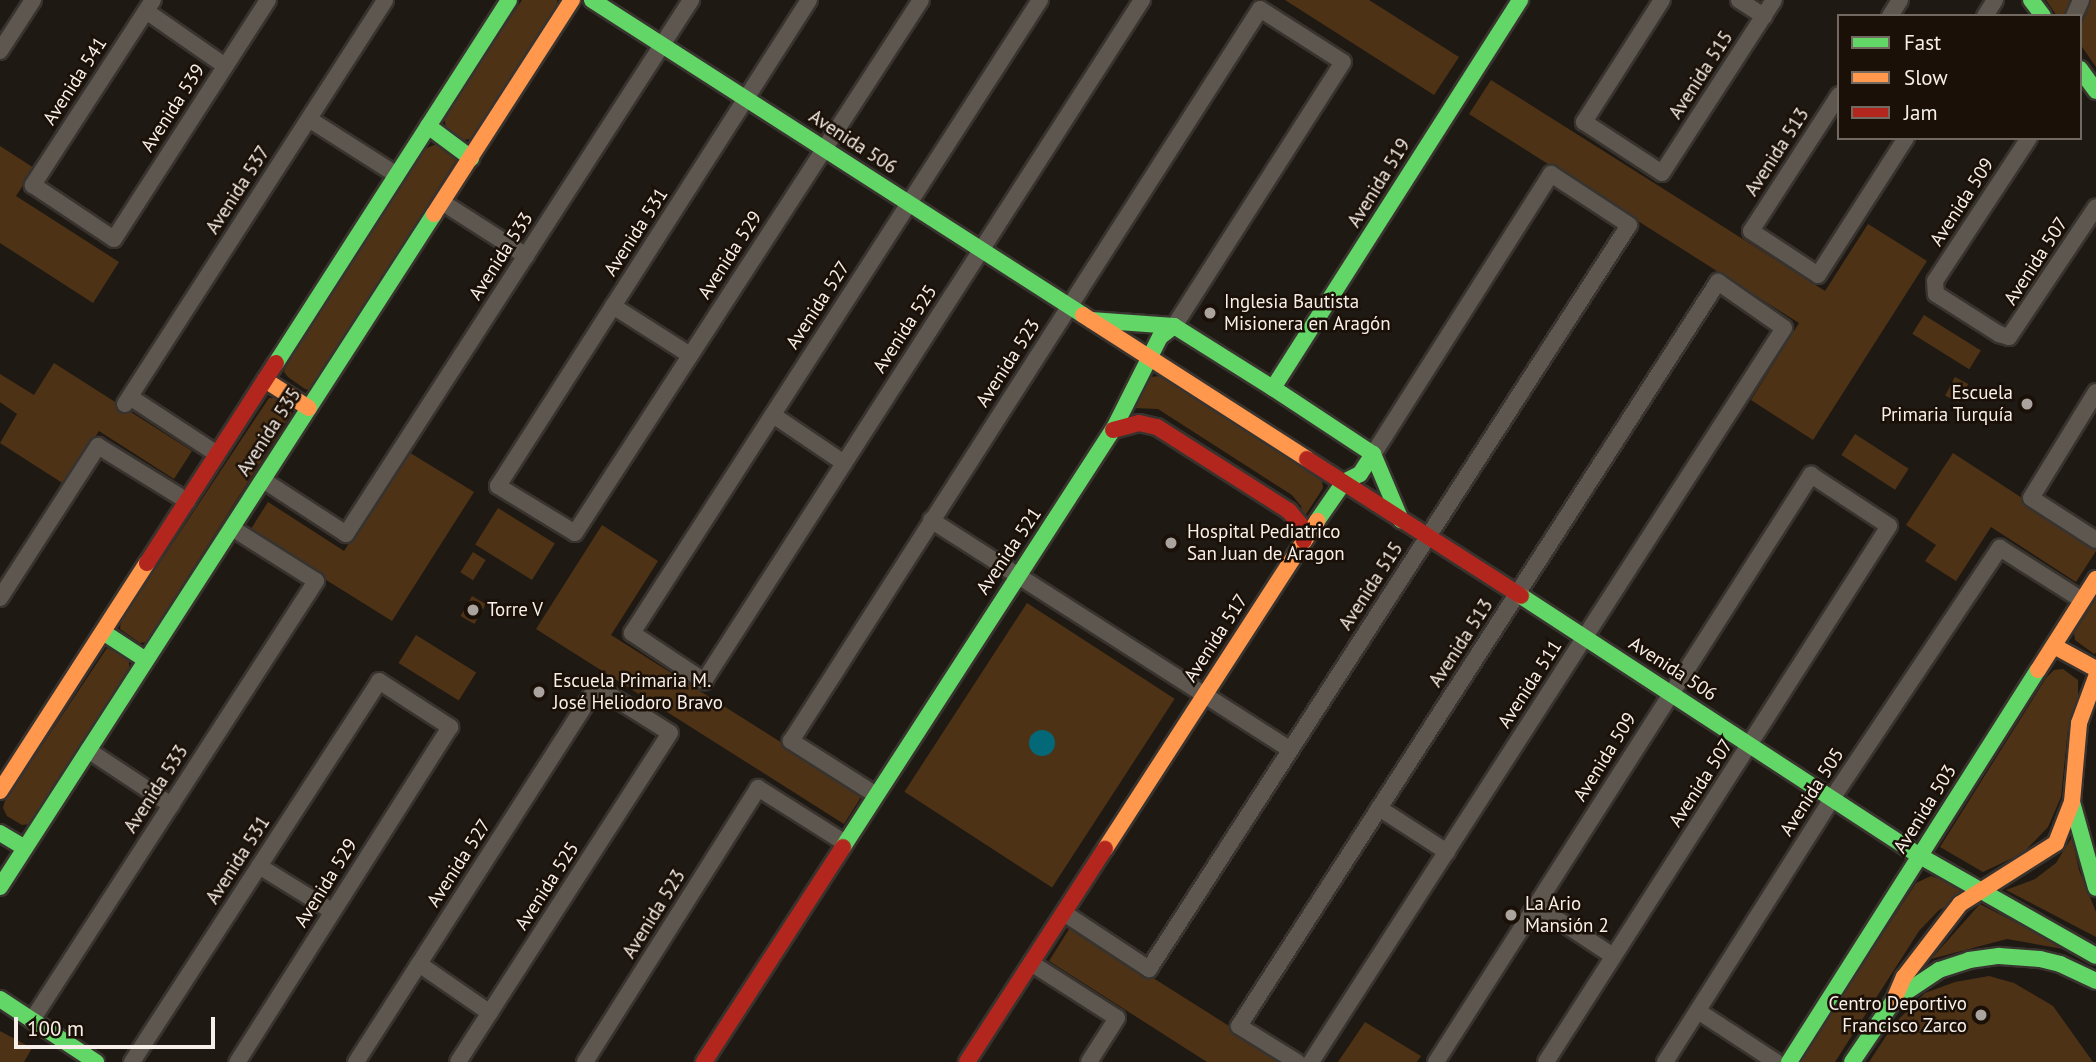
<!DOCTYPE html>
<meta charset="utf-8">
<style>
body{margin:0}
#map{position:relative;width:2096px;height:1062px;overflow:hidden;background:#1f1914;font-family:"PT Sans",sans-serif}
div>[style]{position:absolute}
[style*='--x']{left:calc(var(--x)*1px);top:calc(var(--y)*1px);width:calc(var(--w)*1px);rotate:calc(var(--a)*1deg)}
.green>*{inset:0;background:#4e3216;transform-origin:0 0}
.water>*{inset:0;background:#036878}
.round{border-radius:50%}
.roads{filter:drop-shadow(2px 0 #38332e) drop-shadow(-2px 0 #38332e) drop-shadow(0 2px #38332e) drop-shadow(0 -2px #38332e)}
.street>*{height:16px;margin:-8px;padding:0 8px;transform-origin:8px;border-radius:8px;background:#5e5750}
.fast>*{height:16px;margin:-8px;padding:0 8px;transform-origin:8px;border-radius:8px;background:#63d668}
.slow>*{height:16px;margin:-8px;padding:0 8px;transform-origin:8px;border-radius:8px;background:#ff974d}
.jam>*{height:16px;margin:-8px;padding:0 8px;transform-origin:8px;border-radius:8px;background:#b3261e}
.dots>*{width:19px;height:19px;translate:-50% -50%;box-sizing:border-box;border:4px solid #1a1007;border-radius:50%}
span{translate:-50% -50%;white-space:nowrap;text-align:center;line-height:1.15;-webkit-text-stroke:5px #1a1007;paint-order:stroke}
.street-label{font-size:19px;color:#f7efe9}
.poi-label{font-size:19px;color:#f7efe9}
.left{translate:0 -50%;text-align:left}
.right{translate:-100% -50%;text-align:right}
.legend{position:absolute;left:1837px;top:14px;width:245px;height:126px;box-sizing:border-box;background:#1a1007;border:2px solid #726961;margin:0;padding:9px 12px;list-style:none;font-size:21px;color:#f7efe9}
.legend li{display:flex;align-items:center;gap:14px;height:35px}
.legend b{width:35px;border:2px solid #726961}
.scale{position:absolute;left:14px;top:1017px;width:201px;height:32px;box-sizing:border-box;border:4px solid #f7efe9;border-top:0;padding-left:9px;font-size:21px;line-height:24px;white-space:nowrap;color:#f7efe9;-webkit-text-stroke:5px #1a1007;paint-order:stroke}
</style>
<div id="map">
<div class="green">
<div style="clip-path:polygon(522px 0,557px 0,558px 8px,474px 138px,464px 140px,446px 127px,444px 118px)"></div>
<div style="clip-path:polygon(1285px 0,1369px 0,1459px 57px,1434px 95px)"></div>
<div style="clip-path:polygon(2046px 0,2073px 0,2067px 16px,2057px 16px)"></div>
<div style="clip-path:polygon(2086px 0,2096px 0,2096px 67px,2080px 44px,2080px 20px)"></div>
<div style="clip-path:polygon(1491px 80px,1825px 291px,1868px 224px,1927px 261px,1813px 440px,1751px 400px,1799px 323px,1469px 114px)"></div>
<div style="clip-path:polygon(436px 144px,456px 160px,310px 390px,305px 389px,288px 377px,284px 372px,287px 364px,425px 149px)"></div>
<div style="clip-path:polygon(0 146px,34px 168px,16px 196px,119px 262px,93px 303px,0 243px)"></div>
<div style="left:1924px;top:315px;width:67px;height:22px;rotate:32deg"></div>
<div style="clip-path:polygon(54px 363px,192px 451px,174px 479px,99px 431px,64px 484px,0 443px,17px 414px,0 402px,0 374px,34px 395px)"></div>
<div style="clip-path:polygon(1161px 376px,1322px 481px,1323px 488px,1303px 519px,1301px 506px,1292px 495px,1158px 409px,1132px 408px,1150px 377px)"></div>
<div style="left:1955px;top:377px;width:15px;height:21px;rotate:28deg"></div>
<div style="clip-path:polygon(269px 398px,276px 398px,292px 413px,146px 642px,140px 643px,120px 629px,121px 621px)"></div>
<div style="left:1855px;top:434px;width:64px;height:25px;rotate:33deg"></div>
<div style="clip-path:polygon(407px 451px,474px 492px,392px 621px,249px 532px,268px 502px,344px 551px)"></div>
<div style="clip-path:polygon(1953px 453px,2096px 546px,2096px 551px,2076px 582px,1991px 527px,1956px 581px,1925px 561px,1936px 545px,1906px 525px)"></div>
<div style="left:498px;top:508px;width:67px;height:43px;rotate:32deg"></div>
<div style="clip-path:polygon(602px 525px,658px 561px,611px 635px,863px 794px,844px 824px,536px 629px)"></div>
<div style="left:473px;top:552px;width:15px;height:24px;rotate:32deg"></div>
<div style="left:472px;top:596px;width:16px;height:23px;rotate:30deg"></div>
<div style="clip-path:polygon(2096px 599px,2096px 653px,2094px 654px,2075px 640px,2074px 633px)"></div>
<div style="left:1027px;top:603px;width:176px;height:225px;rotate:33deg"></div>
<div style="left:416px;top:635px;width:71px;height:33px;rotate:32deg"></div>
<div style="clip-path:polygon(107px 648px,129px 659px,129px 672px,30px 824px,22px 825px,7px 816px,3px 808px,5px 801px)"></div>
<div style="clip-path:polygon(2063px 669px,2078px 680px,2078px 698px,2068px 729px,2061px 797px,2048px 827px,2023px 853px,1983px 872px,1940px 847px,2046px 678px,2054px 670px)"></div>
<div style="clip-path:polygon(2072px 837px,2079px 870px,2096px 912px,2096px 937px,2006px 890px,2035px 879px,2056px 863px)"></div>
<div style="clip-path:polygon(1931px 876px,1963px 887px,1951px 904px,1939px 910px,1919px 931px,1835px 1062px,1799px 1062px,1916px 883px)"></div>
<div style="clip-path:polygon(1980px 904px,2069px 950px,2007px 939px,1931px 959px)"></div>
<div style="clip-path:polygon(1071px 926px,1286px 1062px,1207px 1062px,1049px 961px)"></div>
<div style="clip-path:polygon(1989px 976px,2014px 983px,2053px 1006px,2093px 1062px,1869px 1062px,1894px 1024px,1925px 993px,1955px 982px)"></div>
<div style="clip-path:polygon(1365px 1022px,1421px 1056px,1417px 1062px,1338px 1062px)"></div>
<div style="clip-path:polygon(0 1031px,32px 1048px,24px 1062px,0 1062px)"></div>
</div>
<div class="water">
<div class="round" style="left:1029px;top:730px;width:26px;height:26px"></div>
</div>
<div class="roads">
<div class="street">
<div style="--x:153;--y:0;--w:221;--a:123"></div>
<div style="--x:33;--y:185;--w:97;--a:33.7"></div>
<div style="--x:114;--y:239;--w:284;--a:-57.2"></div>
<div style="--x:809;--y:0;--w:577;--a:122.62"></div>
<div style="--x:498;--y:486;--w:90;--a:31.4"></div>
<div style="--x:575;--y:533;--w:635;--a:-57.01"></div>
<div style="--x:1040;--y:0;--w:753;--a:122.8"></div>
<div style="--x:632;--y:633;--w:87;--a:33.7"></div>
<div style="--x:704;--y:681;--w:810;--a:-57.25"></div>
<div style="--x:1662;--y:0;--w:145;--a:122.6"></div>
<div style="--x:1584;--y:122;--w:93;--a:33.2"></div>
<div style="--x:1662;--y:173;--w:206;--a:-57.1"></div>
<div style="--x:1739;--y:0;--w:30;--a:33"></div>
<div style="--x:146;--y:11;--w:96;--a:34.8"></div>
<div style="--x:1890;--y:16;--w:19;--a:-58"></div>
<div style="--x:1985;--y:16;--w:19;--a:-58"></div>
<div style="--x:2074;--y:16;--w:17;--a:-66"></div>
<div style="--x:0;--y:51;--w:61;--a:-57.1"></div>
<div style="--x:1839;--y:95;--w:162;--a:122.9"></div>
<div style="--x:1751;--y:231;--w:80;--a:33.3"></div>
<div style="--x:1818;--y:275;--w:163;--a:-57.3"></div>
<div style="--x:309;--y:119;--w:104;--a:32.5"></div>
<div style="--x:2029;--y:138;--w:171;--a:123.3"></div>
<div style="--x:1935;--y:281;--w:13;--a:86"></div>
<div style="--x:1936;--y:294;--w:75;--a:32.4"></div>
<div style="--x:1999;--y:334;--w:10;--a:17"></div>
<div style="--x:2009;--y:337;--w:156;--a:-56.2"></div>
<div style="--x:442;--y:202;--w:100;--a:32.7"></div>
<div style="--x:613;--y:306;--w:91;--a:32.5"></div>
<div style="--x:2096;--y:392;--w:124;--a:121.5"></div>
<div style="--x:2031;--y:498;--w:77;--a:32.9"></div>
<div style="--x:130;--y:397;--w:104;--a:33.2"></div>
<div style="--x:125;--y:404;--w:480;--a:-57.2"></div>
<div style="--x:773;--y:415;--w:86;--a:34.1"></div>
<div style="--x:263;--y:480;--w:99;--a:33"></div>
<div style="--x:346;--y:534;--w:636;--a:-57.13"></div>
<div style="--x:931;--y:520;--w:426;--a:32.6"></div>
<div style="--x:0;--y:598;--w:181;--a:-57.2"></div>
<div style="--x:98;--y:446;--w:105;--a:31.7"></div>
<div style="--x:88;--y:750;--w:100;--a:33.5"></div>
<div style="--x:876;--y:795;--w:101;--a:-147.6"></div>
<div style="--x:791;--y:741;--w:869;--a:-57.35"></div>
<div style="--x:1260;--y:9;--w:98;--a:32.6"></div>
<div style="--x:1343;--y:62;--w:313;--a:122.6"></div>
<div style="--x:1379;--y:808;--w:81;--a:32.9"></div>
<div style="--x:259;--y:866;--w:86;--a:31.7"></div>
<div style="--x:1537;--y:906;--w:91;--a:33.3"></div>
<div style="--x:1064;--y:913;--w:102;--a:33.4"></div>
<div style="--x:1149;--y:969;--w:885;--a:-57.17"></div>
<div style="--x:1629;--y:225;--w:93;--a:-146.8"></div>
<div style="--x:1551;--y:174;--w:332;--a:122.4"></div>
<div style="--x:1031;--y:963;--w:102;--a:32.6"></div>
<div style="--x:1117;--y:1018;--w:52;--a:122.5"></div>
<div style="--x:419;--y:964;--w:86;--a:34.6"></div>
<div style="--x:1698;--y:1011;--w:93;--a:33.2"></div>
<div style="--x:32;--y:1020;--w:523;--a:-57.1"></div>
<div style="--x:316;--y:581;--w:99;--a:-147.8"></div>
<div style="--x:132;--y:1062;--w:454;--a:-57"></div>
<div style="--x:379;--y:681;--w:85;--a:32.9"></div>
<div style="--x:450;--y:727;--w:397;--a:122.4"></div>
<div style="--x:356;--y:1062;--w:446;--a:-57.3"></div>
<div style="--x:597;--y:687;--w:86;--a:32.2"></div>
<div style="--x:670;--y:733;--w:391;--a:122.8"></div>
<div style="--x:585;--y:1062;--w:324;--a:-57.7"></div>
<div style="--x:758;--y:788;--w:103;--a:32.3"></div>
<div style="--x:1297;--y:1062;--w:68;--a:-148.2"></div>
<div style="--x:1239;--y:1026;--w:885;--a:-57.23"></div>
<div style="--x:1718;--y:282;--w:80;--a:34.9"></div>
<div style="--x:1784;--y:328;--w:873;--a:122.8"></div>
<div style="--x:1436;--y:1062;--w:697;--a:-57.43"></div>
<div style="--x:1811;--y:475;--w:93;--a:33.2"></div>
<div style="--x:1889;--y:526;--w:636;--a:122.62"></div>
<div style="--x:1665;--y:1062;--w:314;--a:-57.6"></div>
<div style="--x:1833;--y:797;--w:300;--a:-56.2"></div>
<div style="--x:2000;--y:548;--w:97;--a:32.4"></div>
</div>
<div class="fast">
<div style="--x:592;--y:0;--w:583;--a:32.68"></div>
<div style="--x:2031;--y:0;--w:20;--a:53"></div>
<div style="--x:2080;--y:69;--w:27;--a:54"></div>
<div style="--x:428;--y:126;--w:54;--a:36.7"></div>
<div style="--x:1091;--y:320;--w:83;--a:4.1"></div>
<div style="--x:1174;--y:326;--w:117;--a:32.1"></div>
<div style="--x:1273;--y:388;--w:120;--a:33.4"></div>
<div style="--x:1373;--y:454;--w:72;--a:67"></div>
<div style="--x:276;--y:363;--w:431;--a:-57.3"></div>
<div style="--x:1273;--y:388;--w:460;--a:-57.5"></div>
<div style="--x:1317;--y:521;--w:47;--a:-55.3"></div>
<div style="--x:1344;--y:482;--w:18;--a:-27"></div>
<div style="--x:1360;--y:474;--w:24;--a:-57"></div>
<div style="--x:1521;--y:596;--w:476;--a:33.1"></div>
<div style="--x:1920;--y:856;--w:202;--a:29.6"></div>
<div style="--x:103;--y:632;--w:51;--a:33.1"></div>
<div style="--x:2072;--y:802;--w:89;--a:74.4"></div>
<div style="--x:0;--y:833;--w:29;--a:31"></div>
<div style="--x:843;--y:847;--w:497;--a:-57.1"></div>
<div style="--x:1113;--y:430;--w:104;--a:-63.2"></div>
<div style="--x:1160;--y:337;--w:18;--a:-38"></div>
<div style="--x:0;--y:887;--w:801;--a:-57.18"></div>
<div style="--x:0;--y:999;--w:115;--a:33.3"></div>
<div style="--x:1789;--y:1062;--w:464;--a:-57.6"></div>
<div style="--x:1852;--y:1062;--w:75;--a:-55.9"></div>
<div style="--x:1894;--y:1000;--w:54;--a:-33.7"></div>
<div style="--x:1939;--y:970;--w:32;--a:-18"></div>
<div style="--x:1969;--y:960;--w:30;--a:-8"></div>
<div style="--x:1999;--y:956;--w:41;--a:4.2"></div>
<div style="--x:2040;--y:959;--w:21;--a:14"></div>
<div style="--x:2060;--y:964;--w:40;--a:25"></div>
</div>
<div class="slow">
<div style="--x:434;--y:214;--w:255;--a:-57.2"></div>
<div style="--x:1083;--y:315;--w:266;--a:32.7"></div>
<div style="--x:265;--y:380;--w:52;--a:32.5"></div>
<div style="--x:2054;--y:646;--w:48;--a:28.7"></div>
<div style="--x:2038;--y:670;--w:108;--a:-57.5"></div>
<div style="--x:0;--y:791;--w:271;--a:-57.2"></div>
<div style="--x:1105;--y:849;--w:391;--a:-57.1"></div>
<div style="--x:1894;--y:1000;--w:25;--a:-67"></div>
<div style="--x:1904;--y:977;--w:92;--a:-52.5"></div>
<div style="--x:1960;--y:904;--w:114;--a:-32.4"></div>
<div style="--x:2056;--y:843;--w:44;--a:-68.7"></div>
<div style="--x:2072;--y:802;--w:79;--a:-84.9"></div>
<div style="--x:2079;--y:723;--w:49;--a:-69.7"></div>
</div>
<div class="jam">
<div style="--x:1113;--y:430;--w:27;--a:-15"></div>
<div style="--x:1139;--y:423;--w:18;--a:13"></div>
<div style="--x:1157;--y:427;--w:156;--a:32.5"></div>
<div style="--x:1289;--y:511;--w:17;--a:50"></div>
<div style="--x:1300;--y:524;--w:17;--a:77"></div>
<div style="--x:1307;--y:459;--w:254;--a:32.6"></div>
<div style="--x:147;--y:563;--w:238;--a:-57.2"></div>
<div style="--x:704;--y:1062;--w:256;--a:-57.1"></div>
<div style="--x:967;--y:1062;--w:254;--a:-57.1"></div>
</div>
</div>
<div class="dots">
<div style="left:1210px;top:313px;background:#aba49e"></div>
<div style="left:2027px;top:404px;background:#aba49e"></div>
<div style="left:1171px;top:543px;background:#aba49e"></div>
<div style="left:473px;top:610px;background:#aba49e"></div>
<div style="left:539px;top:692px;background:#aba49e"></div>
<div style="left:1511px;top:915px;background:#aba49e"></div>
<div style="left:1981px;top:1015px;background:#aba49e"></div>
</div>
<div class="street-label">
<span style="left:1701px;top:75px;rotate:-57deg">Avenida 515</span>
<span style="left:75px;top:81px;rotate:-57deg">Avenida 541</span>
<span style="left:173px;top:108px;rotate:-57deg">Avenida 539</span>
<span style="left:853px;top:142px;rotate:33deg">Avenida 506</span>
<span style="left:1777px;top:152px;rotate:-57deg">Avenida 513</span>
<span style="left:1379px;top:183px;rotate:-58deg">Avenida 519</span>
<span style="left:238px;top:190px;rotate:-57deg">Avenida 537</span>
<span style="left:1962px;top:202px;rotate:-57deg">Avenida 509</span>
<span style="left:636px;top:232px;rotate:-57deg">Avenida 531</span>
<span style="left:730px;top:255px;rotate:-57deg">Avenida 529</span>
<span style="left:501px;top:256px;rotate:-57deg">Avenida 533</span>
<span style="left:2036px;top:261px;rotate:-57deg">Avenida 507</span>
<span style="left:818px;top:305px;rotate:-57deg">Avenida 527</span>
<span style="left:905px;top:329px;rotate:-57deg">Avenida 525</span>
<span style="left:1008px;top:363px;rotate:-57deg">Avenida 523</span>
<span style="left:269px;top:432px;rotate:-57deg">Avenida 535</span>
<span style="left:1009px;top:551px;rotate:-56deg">Avenida 521</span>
<span style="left:1371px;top:586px;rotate:-57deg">Avenida 515</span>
<span style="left:1216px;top:638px;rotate:-57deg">Avenida 517</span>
<span style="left:1461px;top:643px;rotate:-57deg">Avenida 513</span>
<span style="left:1673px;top:669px;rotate:33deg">Avenida 506</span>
<span style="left:1530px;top:684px;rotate:-57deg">Avenida 511</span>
<span style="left:1605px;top:757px;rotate:-58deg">Avenida 509</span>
<span style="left:1701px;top:783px;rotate:-57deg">Avenida 507</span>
<span style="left:156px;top:789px;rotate:-57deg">Avenida 533</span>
<span style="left:1812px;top:792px;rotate:-57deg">Avenida 505</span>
<span style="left:1925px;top:809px;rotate:-58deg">Avenida 503</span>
<span style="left:238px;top:860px;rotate:-57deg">Avenida 531</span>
<span style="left:459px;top:863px;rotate:-57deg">Avenida 527</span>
<span style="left:326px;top:883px;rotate:-58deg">Avenida 529</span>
<span style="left:547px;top:886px;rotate:-57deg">Avenida 525</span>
<span style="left:654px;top:914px;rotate:-58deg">Avenida 523</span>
</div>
<div class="poi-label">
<span class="left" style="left:1224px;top:313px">Inglesia Bautista<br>Misionera en Aragón</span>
<span class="right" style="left:2013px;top:404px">Escuela<br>Primaria Turquía</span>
<span class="left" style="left:1187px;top:543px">Hospital Pediatrico<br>San Juan de Aragon</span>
<span class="left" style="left:487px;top:610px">Torre V</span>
<span class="left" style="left:553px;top:692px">Escuela Primaria M.<br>José Heliodoro Bravo</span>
<span class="left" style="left:1525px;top:915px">La Ario<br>Mansión 2</span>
<span class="right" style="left:1967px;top:1015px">Centro Deportivo<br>Francisco Zarco</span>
</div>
<ul class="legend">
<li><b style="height:9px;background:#63d668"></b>Fast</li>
<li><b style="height:9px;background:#ff974d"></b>Slow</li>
<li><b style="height:9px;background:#b3261e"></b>Jam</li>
</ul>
<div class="scale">100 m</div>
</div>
